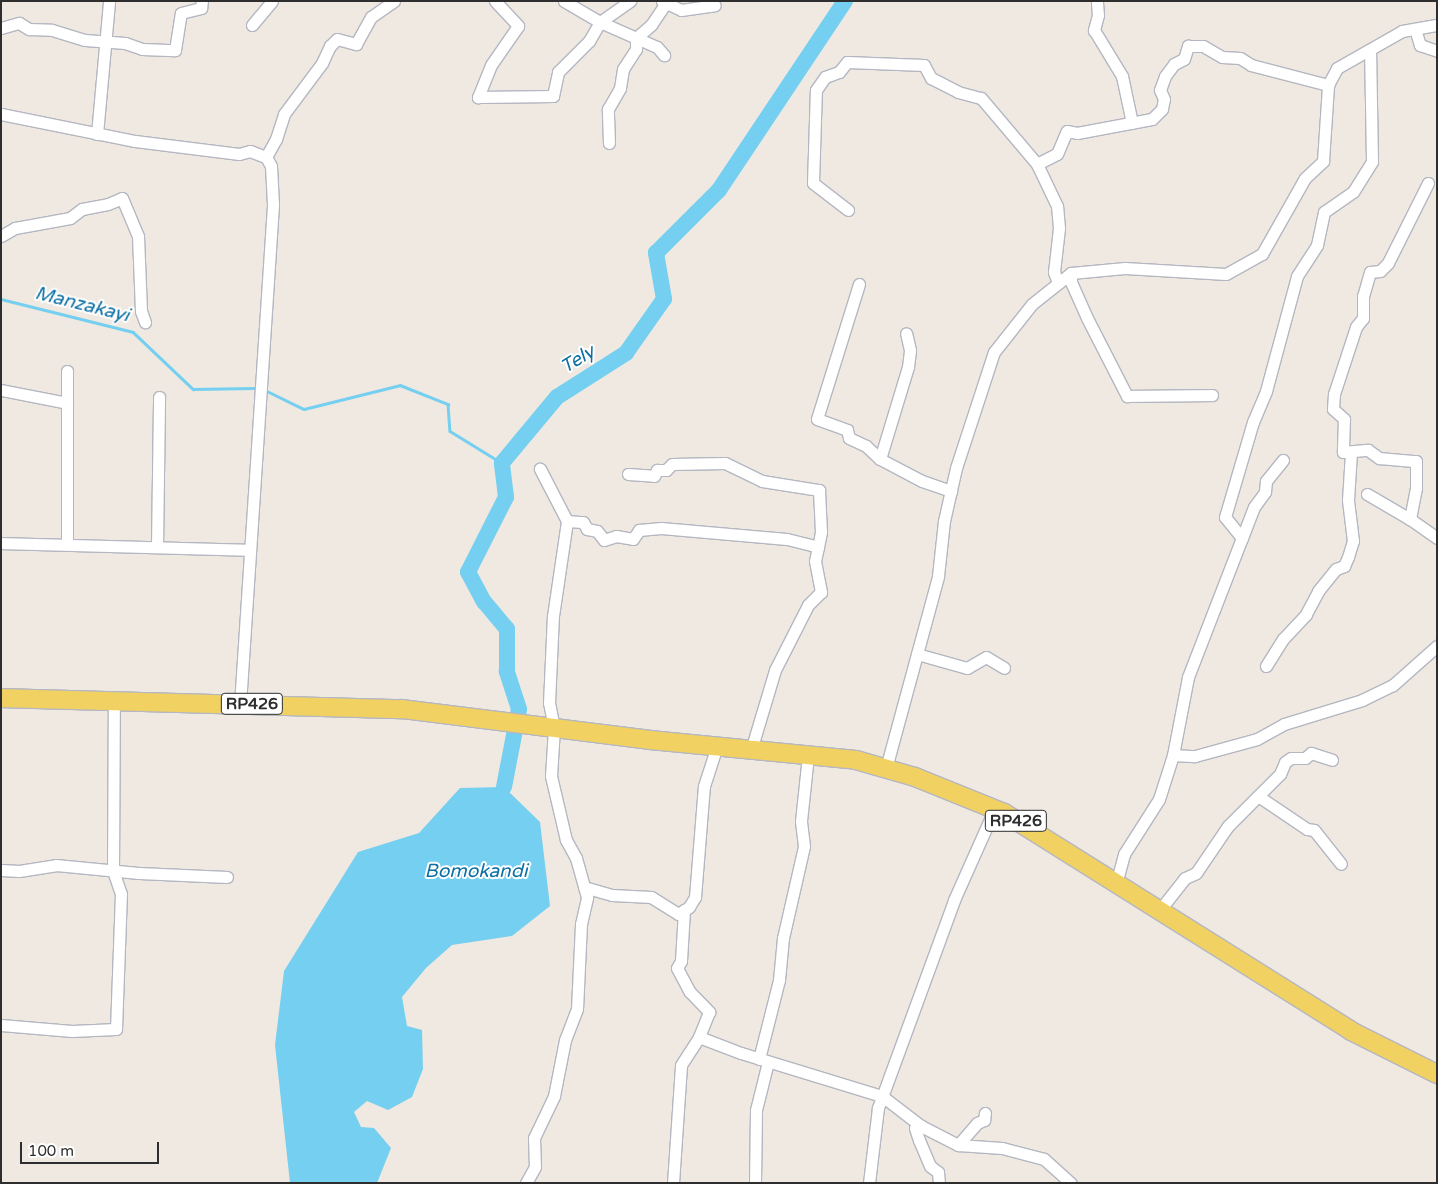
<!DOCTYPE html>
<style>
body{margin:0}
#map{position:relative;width:1438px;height:1184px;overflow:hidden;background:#efe9e1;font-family:"Varela Round",sans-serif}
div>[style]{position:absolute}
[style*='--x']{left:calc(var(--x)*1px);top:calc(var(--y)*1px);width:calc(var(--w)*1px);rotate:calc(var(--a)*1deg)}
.water>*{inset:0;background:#75cff0}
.stream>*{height:2.5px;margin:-1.25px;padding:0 1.25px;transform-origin:1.25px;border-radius:1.25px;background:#75cff0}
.river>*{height:16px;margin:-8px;padding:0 8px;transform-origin:8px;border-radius:8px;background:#75cff0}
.roads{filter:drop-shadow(1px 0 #b4b7c1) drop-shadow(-1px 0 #b4b7c1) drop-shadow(0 1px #b4b7c1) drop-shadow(0 -1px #b4b7c1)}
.minor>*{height:11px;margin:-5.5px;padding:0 5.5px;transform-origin:5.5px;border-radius:5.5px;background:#fff}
.primary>*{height:18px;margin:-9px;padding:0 9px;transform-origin:9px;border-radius:9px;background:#f2d163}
span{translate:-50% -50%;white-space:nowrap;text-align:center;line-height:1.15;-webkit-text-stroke:4px #fff;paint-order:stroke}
.shield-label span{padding:1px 4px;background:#fff;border:1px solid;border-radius:4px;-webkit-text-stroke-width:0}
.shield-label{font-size:16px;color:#2e2e2e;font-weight:700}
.water-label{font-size:19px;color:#0d6fa3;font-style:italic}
.frame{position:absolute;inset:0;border:2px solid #2e2e2e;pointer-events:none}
.scale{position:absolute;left:20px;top:1142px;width:139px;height:22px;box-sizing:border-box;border:2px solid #2e2e2e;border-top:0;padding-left:6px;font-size:15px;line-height:18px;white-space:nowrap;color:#2e2e2e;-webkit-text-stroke:4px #fff;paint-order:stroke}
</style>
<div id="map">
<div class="water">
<div style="clip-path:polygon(504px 787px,540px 822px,550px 906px,512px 936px,452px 945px,426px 968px,402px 997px,407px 1026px,422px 1030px,423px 1069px,412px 1097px,388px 1110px,367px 1101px,354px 1112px,361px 1127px,374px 1128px,391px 1148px,377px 1183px,290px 1183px,275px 1045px,284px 971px,358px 852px,419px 833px,460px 788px)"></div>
</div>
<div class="stream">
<div style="--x:1;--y:299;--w:136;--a:14"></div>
<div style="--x:133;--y:332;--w:83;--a:43.5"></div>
<div style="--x:193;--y:389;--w:61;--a:-0.9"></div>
<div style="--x:265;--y:390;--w:43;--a:26"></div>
<div style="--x:304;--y:409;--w:99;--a:-14"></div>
<div style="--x:400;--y:385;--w:52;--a:21.6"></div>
<div style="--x:448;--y:404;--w:27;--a:86"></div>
<div style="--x:450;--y:431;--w:61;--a:31.6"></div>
</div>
<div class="river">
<div style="--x:504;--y:787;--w:79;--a:-79.1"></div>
<div style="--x:519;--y:709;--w:40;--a:-108"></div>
<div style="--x:507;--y:671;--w:42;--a:-90"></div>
<div style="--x:507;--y:629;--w:35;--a:-130"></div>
<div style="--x:484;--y:602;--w:34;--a:-118"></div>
<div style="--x:468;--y:572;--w:84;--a:-63.1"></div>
<div style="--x:506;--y:497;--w:34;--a:-97"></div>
<div style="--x:502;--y:463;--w:86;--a:-50.2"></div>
<div style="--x:557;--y:397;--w:82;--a:-32.5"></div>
<div style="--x:626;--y:353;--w:66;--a:-54.9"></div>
<div style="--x:664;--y:299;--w:47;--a:-99.9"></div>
<div style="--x:656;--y:253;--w:89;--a:-45"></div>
<div style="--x:719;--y:190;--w:227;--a:-56.3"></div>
</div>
<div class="roads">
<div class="minor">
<div style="--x:495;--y:1;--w:34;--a:47"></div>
<div style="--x:518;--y:26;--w:47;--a:124.7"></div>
<div style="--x:491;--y:65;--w:35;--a:112"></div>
<div style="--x:478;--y:97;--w:75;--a:-0.8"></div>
<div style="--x:553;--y:96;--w:25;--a:-78"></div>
<div style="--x:558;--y:72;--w:44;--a:-45"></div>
<div style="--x:589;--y:41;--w:22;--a:-60"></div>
<div style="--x:600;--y:22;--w:37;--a:-35"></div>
<div style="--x:564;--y:1;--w:42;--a:30.3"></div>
<div style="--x:600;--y:22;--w:62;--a:23.7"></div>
<div style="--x:657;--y:47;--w:11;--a:49"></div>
<div style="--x:662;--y:1;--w:21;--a:25"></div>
<div style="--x:681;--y:10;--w:34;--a:-8"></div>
<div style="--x:1097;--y:2;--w:13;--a:86"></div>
<div style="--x:1098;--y:15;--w:16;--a:105"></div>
<div style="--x:1094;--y:30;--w:54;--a:58.7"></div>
<div style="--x:1122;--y:76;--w:48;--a:78"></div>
<div style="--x:252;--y:25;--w:31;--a:-50"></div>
<div style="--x:1;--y:28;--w:19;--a:-16"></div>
<div style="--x:19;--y:23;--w:12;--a:31"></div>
<div style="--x:29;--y:29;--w:23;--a:2"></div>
<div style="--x:52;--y:30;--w:34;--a:17"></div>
<div style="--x:85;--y:40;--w:40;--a:4.3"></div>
<div style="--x:125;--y:43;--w:18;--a:19"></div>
<div style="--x:142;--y:49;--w:33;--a:2"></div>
<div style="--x:175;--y:50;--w:37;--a:-81"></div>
<div style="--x:181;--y:13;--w:21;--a:-14"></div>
<div style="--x:201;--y:8;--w:7;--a:-82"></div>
<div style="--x:1415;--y:29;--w:17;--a:73"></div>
<div style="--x:1420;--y:45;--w:18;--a:19"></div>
<div style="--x:1;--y:114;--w:137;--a:11.4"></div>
<div style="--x:135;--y:141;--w:105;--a:7.1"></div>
<div style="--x:239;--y:154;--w:11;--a:-15"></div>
<div style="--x:250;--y:151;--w:17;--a:21"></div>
<div style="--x:266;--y:157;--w:10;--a:61"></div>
<div style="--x:271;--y:166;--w:39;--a:87"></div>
<div style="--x:273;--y:205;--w:500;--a:93.78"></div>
<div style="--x:97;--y:134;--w:134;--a:-84.8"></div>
<div style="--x:609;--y:143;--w:34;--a:-92"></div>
<div style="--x:608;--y:109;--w:24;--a:-60"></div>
<div style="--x:620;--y:88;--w:19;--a:-81"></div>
<div style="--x:623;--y:69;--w:24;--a:-57"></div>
<div style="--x:636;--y:49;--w:11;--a:-90"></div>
<div style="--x:636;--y:38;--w:20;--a:-41"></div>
<div style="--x:651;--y:25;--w:29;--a:-56"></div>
<div style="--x:266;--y:157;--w:21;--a:-61"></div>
<div style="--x:276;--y:139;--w:26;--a:-72"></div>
<div style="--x:284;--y:114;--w:64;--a:-53.3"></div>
<div style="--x:322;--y:63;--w:19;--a:-65"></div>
<div style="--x:330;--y:46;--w:10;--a:-45"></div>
<div style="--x:337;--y:39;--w:20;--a:15"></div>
<div style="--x:356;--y:44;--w:31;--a:-61"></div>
<div style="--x:371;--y:17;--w:28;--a:-35"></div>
<div style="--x:1428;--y:183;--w:89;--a:116.6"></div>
<div style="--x:1388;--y:263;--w:11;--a:135"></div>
<div style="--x:1380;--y:271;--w:10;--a:174"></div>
<div style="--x:1370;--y:272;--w:25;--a:106"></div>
<div style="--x:1363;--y:296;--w:22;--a:90"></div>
<div style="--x:1363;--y:318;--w:11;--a:128"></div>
<div style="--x:1356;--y:327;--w:71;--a:108.2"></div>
<div style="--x:1334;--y:394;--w:15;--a:94"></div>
<div style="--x:1333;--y:409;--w:15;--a:42"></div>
<div style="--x:1344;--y:419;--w:33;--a:92"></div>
<div style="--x:1343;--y:452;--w:25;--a:-5"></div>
<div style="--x:1368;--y:450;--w:14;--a:36"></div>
<div style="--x:1379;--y:458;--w:37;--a:5"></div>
<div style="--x:1416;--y:461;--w:27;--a:90"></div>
<div style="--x:1416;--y:488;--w:32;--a:101"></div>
<div style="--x:1410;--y:519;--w:33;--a:35"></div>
<div style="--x:848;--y:210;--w:44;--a:-142.4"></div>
<div style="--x:813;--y:183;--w:93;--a:-88.2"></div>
<div style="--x:816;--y:90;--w:16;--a:-55"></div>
<div style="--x:825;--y:77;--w:15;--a:-20"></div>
<div style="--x:839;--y:72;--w:13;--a:-51"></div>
<div style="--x:847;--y:62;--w:77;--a:2.2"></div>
<div style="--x:924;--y:65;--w:15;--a:62"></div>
<div style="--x:931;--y:78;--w:30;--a:27"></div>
<div style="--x:958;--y:92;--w:24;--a:15"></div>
<div style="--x:981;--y:98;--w:87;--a:49.7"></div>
<div style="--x:1;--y:236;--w:16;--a:-30"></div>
<div style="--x:15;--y:228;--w:56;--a:-10.3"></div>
<div style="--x:70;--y:218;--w:15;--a:-37"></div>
<div style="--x:82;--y:209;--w:26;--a:-11"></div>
<div style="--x:108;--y:204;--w:15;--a:-23"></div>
<div style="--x:122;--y:198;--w:41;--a:67.2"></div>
<div style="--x:138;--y:236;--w:75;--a:87.7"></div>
<div style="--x:141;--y:311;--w:12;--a:70"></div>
<div style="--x:1071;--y:273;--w:9;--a:90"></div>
<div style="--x:1071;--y:282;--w:39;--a:66"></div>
<div style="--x:1087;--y:318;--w:88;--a:62.9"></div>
<div style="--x:1127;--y:396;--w:85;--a:-0.7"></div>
<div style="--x:1058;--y:283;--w:12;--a:-110"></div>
<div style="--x:1054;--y:272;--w:44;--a:-83.5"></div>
<div style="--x:1059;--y:228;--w:22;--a:-95"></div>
<div style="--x:1057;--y:206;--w:47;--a:-115.5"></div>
<div style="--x:1037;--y:164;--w:22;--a:-27"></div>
<div style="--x:1057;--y:154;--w:25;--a:-67"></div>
<div style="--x:1067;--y:131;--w:10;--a:11"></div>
<div style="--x:1077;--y:133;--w:76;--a:-10.6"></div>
<div style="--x:1152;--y:119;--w:14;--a:-45"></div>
<div style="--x:1162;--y:109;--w:10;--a:-79"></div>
<div style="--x:1164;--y:99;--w:10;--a:-114"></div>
<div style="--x:1160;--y:90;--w:15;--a:-70"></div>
<div style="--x:1165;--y:76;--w:15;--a:-53"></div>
<div style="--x:1174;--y:64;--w:11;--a:-27"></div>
<div style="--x:1184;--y:59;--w:14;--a:-73"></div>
<div style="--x:1188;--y:46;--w:15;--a:0"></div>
<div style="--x:1203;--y:46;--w:22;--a:30"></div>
<div style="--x:1222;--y:57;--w:18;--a:3"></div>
<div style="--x:1240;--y:58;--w:13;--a:32"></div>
<div style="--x:1251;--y:65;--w:80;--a:14.6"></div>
<div style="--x:859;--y:284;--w:141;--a:107.3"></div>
<div style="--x:817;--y:419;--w:32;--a:20"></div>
<div style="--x:847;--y:430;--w:8;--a:76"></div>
<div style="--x:849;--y:438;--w:19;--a:25"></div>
<div style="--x:866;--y:446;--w:19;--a:43"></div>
<div style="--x:880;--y:459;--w:47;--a:27.6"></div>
<div style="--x:922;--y:481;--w:31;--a:19"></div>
<div style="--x:1;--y:390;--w:67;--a:11.1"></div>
<div style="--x:880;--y:459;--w:96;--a:-73.1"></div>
<div style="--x:908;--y:367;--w:17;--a:-83"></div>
<div style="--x:910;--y:350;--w:17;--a:-103"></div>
<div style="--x:628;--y:474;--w:26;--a:4"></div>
<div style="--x:654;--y:476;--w:7;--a:-63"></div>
<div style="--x:657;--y:470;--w:9;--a:0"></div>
<div style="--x:666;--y:470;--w:8;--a:-45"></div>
<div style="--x:672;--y:464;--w:53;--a:-1.1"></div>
<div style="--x:725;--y:463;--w:41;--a:25.9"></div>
<div style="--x:762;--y:481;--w:58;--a:9"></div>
<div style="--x:819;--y:490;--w:42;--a:87.3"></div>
<div style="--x:821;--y:532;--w:15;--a:101"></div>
<div style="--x:1367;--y:494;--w:50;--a:30.2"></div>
<div style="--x:567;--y:521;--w:16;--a:4"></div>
<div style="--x:583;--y:522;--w:8;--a:60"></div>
<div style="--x:587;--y:529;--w:10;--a:11"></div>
<div style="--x:597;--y:531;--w:11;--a:52"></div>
<div style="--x:604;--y:540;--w:13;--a:-18"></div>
<div style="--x:616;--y:536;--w:17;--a:10"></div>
<div style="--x:633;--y:539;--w:11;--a:-56"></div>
<div style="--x:639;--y:530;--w:22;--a:-5"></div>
<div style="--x:661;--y:528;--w:126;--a:5"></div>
<div style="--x:787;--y:539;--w:32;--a:14"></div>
<div style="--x:818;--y:547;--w:14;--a:102"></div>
<div style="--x:815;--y:561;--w:32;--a:79"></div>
<div style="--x:821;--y:592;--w:18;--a:135"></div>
<div style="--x:808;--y:605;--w:73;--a:116.9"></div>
<div style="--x:775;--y:670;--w:84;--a:106.7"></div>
<div style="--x:1242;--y:538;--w:33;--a:-69"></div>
<div style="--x:1254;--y:507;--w:19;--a:-54"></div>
<div style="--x:1265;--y:492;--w:11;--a:-85"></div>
<div style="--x:1266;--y:481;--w:27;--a:-51"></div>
<div style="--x:1;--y:543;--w:249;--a:1.6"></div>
<div style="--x:67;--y:544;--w:173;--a:-90"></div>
<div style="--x:157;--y:546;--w:149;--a:-89.2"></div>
<div style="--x:917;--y:654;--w:52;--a:15.6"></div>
<div style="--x:967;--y:668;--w:22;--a:-30"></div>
<div style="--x:986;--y:657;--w:21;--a:31"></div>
<div style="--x:1266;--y:666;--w:32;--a:-58"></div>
<div style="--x:1283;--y:639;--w:34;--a:-47"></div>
<div style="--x:1306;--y:614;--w:26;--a:-62"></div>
<div style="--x:1318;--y:591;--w:28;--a:-51"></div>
<div style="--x:1336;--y:569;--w:9;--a:-21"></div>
<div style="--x:1344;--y:566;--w:10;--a:-66"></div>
<div style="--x:1348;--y:557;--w:17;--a:-73"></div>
<div style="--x:1353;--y:541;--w:41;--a:-97"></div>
<div style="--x:1348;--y:500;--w:48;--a:-86.4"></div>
<div style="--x:1173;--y:755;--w:22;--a:3"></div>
<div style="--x:1195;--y:756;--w:64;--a:-15.3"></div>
<div style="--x:1257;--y:739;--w:31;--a:-29"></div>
<div style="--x:1284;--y:724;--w:82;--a:-17.1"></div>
<div style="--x:1362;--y:700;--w:34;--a:-26"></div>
<div style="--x:1393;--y:685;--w:59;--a:-41.6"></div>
<div style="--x:886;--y:768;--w:199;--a:-74.8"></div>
<div style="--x:938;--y:576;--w:55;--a:-83.8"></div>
<div style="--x:944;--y:521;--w:54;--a:-77.2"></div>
<div style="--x:956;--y:468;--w:122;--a:-71.9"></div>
<div style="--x:994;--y:352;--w:61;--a:-51.6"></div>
<div style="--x:1032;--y:304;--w:50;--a:-38.5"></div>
<div style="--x:1071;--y:273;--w:54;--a:-5.3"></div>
<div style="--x:1125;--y:268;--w:101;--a:3.4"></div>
<div style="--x:1226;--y:274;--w:41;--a:-29.1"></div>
<div style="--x:1262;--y:254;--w:87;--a:-60.5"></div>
<div style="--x:1305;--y:178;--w:25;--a:-43"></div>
<div style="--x:1323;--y:161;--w:76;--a:-86.2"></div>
<div style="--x:1328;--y:85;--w:19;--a:-62"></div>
<div style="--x:1337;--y:68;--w:75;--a:-29.6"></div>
<div style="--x:1402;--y:31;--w:36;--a:-10"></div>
<div style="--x:1258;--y:796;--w:59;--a:34"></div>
<div style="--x:1307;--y:829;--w:7;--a:8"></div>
<div style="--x:1314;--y:830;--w:43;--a:51.5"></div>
<div style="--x:1;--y:870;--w:18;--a:3"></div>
<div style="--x:19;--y:871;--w:37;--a:-9"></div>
<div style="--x:56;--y:865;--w:83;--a:5.5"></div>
<div style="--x:139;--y:873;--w:88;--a:2.6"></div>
<div style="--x:1116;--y:884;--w:31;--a:-75"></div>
<div style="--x:1124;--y:854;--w:65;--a:-57.5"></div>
<div style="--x:1159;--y:799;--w:46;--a:-72.3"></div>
<div style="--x:1173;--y:755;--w:79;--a:-79.1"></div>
<div style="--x:1188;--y:677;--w:149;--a:-68.8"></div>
<div style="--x:1242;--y:538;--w:27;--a:-129"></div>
<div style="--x:1225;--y:517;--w:99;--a:-73.6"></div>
<div style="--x:1253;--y:422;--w:34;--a:-67"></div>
<div style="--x:1266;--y:391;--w:119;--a:-74.9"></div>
<div style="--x:1297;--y:276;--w:37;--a:-57"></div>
<div style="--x:1317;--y:245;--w:34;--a:-78"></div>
<div style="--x:1324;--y:212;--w:35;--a:-35"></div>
<div style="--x:1353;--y:192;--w:36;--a:-58"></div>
<div style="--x:1372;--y:161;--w:110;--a:-91"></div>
<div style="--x:584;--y:887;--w:29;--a:16"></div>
<div style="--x:612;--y:895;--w:39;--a:3"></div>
<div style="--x:651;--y:897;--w:32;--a:32"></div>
<div style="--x:678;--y:914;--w:13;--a:-32"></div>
<div style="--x:689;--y:907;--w:12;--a:-59"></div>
<div style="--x:695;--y:897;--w:111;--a:-85.4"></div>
<div style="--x:704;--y:786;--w:42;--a:-72"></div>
<div style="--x:684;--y:910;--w:51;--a:93.4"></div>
<div style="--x:681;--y:961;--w:8;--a:120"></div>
<div style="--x:677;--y:968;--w:27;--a:62"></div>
<div style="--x:690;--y:992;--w:28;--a:46"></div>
<div style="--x:709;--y:1012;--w:27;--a:112"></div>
<div style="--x:1159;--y:911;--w:42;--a:-51.8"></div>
<div style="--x:1185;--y:878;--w:12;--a:-24"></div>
<div style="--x:1196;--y:873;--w:57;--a:-55.8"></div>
<div style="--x:1228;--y:826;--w:74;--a:-45"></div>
<div style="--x:1280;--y:774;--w:13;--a:-67"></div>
<div style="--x:1285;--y:762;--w:7;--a:-34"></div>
<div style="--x:1291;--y:758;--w:14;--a:0"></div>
<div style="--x:1305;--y:758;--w:8;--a:-40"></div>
<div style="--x:1311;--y:753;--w:22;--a:18"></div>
<div style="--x:1;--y:1025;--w:71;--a:4.8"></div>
<div style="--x:72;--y:1031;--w:44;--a:-2.6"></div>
<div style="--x:116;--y:1029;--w:135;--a:-87.9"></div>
<div style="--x:121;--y:894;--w:24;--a:-109"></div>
<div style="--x:113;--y:871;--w:170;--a:-89.7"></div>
<div style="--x:759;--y:1059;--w:81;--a:-75.8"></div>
<div style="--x:779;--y:980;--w:42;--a:-84.6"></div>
<div style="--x:783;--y:938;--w:94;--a:-77.1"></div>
<div style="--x:804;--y:846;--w:25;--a:-97"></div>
<div style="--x:801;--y:821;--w:66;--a:-83.9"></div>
<div style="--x:921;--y:1126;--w:6;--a:162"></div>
<div style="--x:915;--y:1128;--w:13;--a:72"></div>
<div style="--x:919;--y:1140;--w:28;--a:67"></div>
<div style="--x:930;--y:1166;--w:10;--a:37"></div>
<div style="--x:938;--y:1172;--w:11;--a:85"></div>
<div style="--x:958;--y:1145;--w:29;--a:-49"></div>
<div style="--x:977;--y:1123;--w:8;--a:-23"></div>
<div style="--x:984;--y:1120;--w:7;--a:-82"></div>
<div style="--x:526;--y:1183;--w:18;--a:-61"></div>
<div style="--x:535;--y:1167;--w:29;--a:-92"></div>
<div style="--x:534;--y:1138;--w:47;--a:-64.5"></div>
<div style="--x:554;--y:1096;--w:57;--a:-78.9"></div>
<div style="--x:565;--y:1040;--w:33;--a:-69"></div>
<div style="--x:577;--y:1009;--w:85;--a:-87.3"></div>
<div style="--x:581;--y:924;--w:28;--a:-77"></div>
<div style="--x:587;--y:897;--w:41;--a:-105.8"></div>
<div style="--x:576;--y:858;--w:21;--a:-119"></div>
<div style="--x:566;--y:840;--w:66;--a:-103.2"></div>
<div style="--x:551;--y:776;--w:48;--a:-86.4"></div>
<div style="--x:554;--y:728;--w:25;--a:-101"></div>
<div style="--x:549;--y:703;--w:87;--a:-87.4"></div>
<div style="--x:553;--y:616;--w:96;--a:-81.6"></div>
<div style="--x:567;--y:521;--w:59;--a:-117.4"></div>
<div style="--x:673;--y:1183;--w:118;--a:-86.1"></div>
<div style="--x:681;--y:1065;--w:33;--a:-57"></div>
<div style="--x:699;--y:1037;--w:45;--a:20.9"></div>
<div style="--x:741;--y:1053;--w:147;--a:17"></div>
<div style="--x:882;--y:1096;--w:49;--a:37.6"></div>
<div style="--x:921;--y:1126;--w:42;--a:27.2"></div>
<div style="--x:958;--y:1145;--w:44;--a:3.9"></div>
<div style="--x:1002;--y:1148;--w:43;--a:14.7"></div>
<div style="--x:1044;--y:1159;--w:36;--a:42"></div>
<div style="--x:755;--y:1183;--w:73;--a:-89.2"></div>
<div style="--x:756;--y:1110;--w:49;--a:-76"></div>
<div style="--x:869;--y:1183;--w:76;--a:-83.2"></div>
<div style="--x:878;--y:1108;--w:221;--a:-69.9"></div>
<div style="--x:954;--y:900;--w:98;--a:-66"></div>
</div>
<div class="primary">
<div style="--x:1;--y:698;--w:401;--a:1.6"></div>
<div style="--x:402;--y:709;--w:250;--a:7.1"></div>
<div style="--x:650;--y:740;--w:207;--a:5.5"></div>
<div style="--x:856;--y:760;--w:61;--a:16.1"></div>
<div style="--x:915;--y:777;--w:96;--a:22"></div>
<div style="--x:1004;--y:813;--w:410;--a:32.1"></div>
<div style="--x:1351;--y:1031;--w:96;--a:26.6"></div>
</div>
</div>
<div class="shield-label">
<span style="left:252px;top:704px">RP426</span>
<span style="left:1016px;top:821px">RP426</span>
</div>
<div class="water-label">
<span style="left:82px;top:305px;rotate:14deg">Manzakayi</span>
<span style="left:578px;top:360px;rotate:-32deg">Tely</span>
<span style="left:476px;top:872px">Bomokandi</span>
</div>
<div class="frame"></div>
<div class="scale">100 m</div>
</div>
